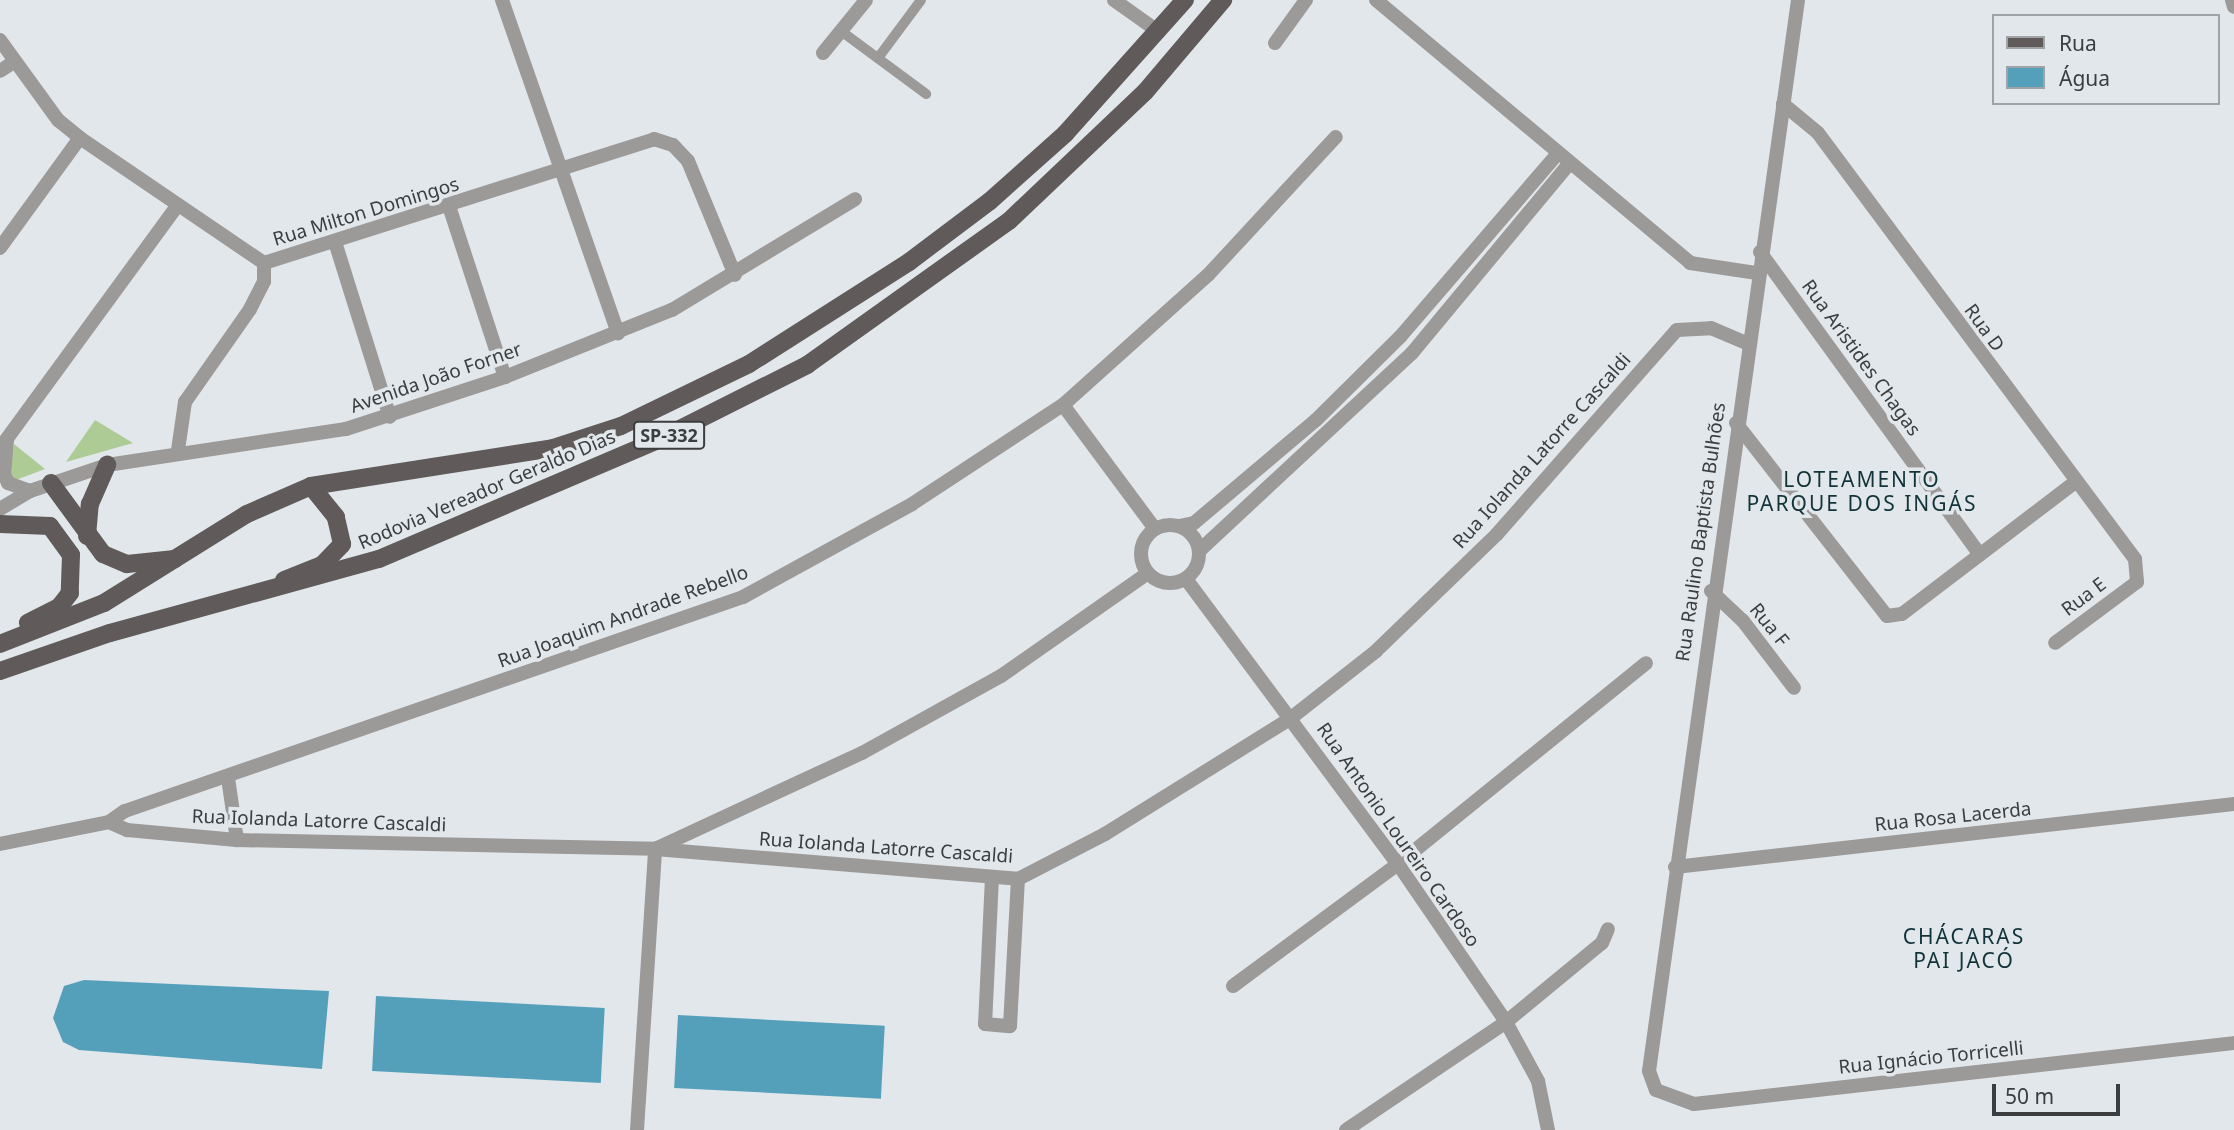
<!DOCTYPE html>
<meta charset="utf-8">
<style>
body{margin:0}
#map{position:relative;width:2234px;height:1130px;overflow:hidden;background:#e1e7eb;font-family:"Noto Sans",sans-serif}
div>[style]{position:absolute}
[style*='--x']{left:calc(var(--x)*1px);top:calc(var(--y)*1px);width:calc(var(--w)*1px);rotate:calc(var(--a)*1deg)}
.green>*{inset:0;background:#adcc95}
.water>*{inset:0;background:#54a0bb;transform-origin:0 0}
.service>*{height:10px;margin:-5px;padding:0 5px;transform-origin:5px;border-radius:5px;background:#9c9999}
.minor>*{height:14px;margin:-7px;padding:0 7px;transform-origin:7px;border-radius:7px;background:#9c9999}
.minor>.ring{margin:-7px;padding:0;box-sizing:content-box;background:none;border:14px solid #9c9999;border-radius:50%}
.primary>*{height:18px;margin:-9px;padding:0 9px;transform-origin:9px;border-radius:9px;background:#605b5a}
span{translate:-50% -50%;white-space:nowrap;text-align:center;line-height:1.15;-webkit-text-stroke:7px #e1e7eb;paint-order:stroke}
.shield-label span{padding:2px 5px;background:#e1e7eb;border:2px solid;border-radius:5px;-webkit-text-stroke-width:0}
.shield-label{font-size:18px;color:#3b3d3e;font-weight:700}
.street-label{font-size:19px;color:#3b3d3e}
.neighbourhood-label{font-size:21px;color:#123439;letter-spacing:2px}
.legend{position:absolute;left:1992px;top:14px;width:228px;height:91px;box-sizing:border-box;background:#e1e7eb;border:2px solid #9fa3a6;margin:0;padding:9px 12px;list-style:none;font-size:21px;color:#3b3d3e}
.legend li{display:flex;align-items:center;gap:14px;height:35px}
.legend b{width:35px;border:2px solid #9fa3a6}
.scale{position:absolute;left:1992px;top:1084px;width:128px;height:32px;box-sizing:border-box;border:4px solid #3b3d3e;border-top:0;padding-left:9px;font-size:21px;line-height:24px;white-space:nowrap;color:#3b3d3e;-webkit-text-stroke:5px #e1e7eb;paint-order:stroke}
</style>
<div id="map">
<div class="green">
<div style="clip-path:polygon(95px 420px,133px 443px,66px 462px)"></div>
<div style="clip-path:polygon(14px 444px,45px 469px,8px 483px)"></div>
</div>
<div class="water">
<div style="clip-path:polygon(84px 980px,329px 991px,322px 1069px,79px 1050px,63px 1042px,53px 1018px,64px 986px)"></div>
<div style="left:376px;top:996px;width:229px;height:75px;rotate:3deg"></div>
<div style="left:678px;top:1015px;width:207px;height:73px;rotate:3deg"></div>
</div>
<div class="service">
<div style="--x:841;--y:31;--w:106;--a:36.5"></div>
<div style="--x:878;--y:58;--w:72;--a:-53.4"></div>
</div>
<div class="minor">
<div style="--x:502;--y:0;--w:353;--a:70.8"></div>
<div style="--x:1114;--y:0;--w:55;--a:35.4"></div>
<div style="--x:1376;--y:0;--w:410;--a:39.9"></div>
<div style="--x:1690;--y:263;--w:68;--a:8.5"></div>
<div style="--x:1798;--y:0;--w:1081;--a:97.92"></div>
<div style="--x:1649;--y:1071;--w:20;--a:70"></div>
<div style="--x:1656;--y:1090;--w:40;--a:20.2"></div>
<div style="--x:1694;--y:1104;--w:543;--a:-6.44"></div>
<div style="--x:2232;--y:0;--w:7;--a:74"></div>
<div style="--x:0;--y:40;--w:99;--a:54.1"></div>
<div style="--x:58;--y:120;--w:28;--a:39"></div>
<div style="--x:80;--y:138;--w:222;--a:34.2"></div>
<div style="--x:264;--y:263;--w:409;--a:-17.6"></div>
<div style="--x:654;--y:139;--w:20;--a:18"></div>
<div style="--x:673;--y:145;--w:22;--a:47"></div>
<div style="--x:688;--y:161;--w:123;--a:67.6"></div>
<div style="--x:1275;--y:43;--w:53;--a:-54.2"></div>
<div style="--x:823;--y:53;--w:68;--a:-50.9"></div>
<div style="--x:0;--y:71;--w:17;--a:-33"></div>
<div style="--x:1783;--y:104;--w:45;--a:39.6"></div>
<div style="--x:1818;--y:133;--w:531;--a:53.35"></div>
<div style="--x:2135;--y:559;--w:23;--a:85"></div>
<div style="--x:2137;--y:582;--w:102;--a:143.4"></div>
<div style="--x:449;--y:206;--w:180;--a:71.9"></div>
<div style="--x:336;--y:245;--w:180;--a:72.6"></div>
<div style="--x:0;--y:248;--w:136;--a:-54"></div>
<div style="--x:1760;--y:252;--w:374;--a:54"></div>
<div style="--x:1063;--y:405;--w:154;--a:53.4"></div>
<div style="--x:1736;--y:423;--w:245;--a:52"></div>
<div style="--x:1887;--y:616;--w:15;--a:-8"></div>
<div style="--x:1902;--y:614;--w:216;--a:-37.3"></div>
<div style="--x:7;--y:440;--w:34;--a:95"></div>
<div style="--x:4;--y:474;--w:10;--a:66"></div>
<div style="--x:8;--y:483;--w:23;--a:20"></div>
<div style="--x:0;--y:448;--w:300;--a:-53.8"></div>
<div style="--x:178;--y:450;--w:49;--a:-81.7"></div>
<div style="--x:185;--y:402;--w:113;--a:-55"></div>
<div style="--x:250;--y:309;--w:31;--a:-63"></div>
<div style="--x:264;--y:281;--w:18;--a:-90"></div>
<div style="--x:0;--y:509;--w:35;--a:-31"></div>
<div style="--x:30;--y:491;--w:81;--a:-18.7"></div>
<div style="--x:107;--y:465;--w:242;--a:-8.6"></div>
<div style="--x:346;--y:429;--w:167;--a:-18.1"></div>
<div style="--x:505;--y:377;--w:180;--a:-21.9"></div>
<div style="--x:672;--y:310;--w:214;--a:-31.2"></div>
<div class="ring" style="left:1141px;top:525px;width:44px;height:44px"></div>
<div style="--x:1179;--y:526;--w:15;--a:-11"></div>
<div style="--x:1194;--y:523;--w:160;--a:-40.2"></div>
<div style="--x:1316;--y:420;--w:118;--a:-44.7"></div>
<div style="--x:1400;--y:337;--w:243;--a:-49.3"></div>
<div style="--x:1199;--y:551;--w:291;--a:-42.9"></div>
<div style="--x:1412;--y:353;--w:247;--a:-50.3"></div>
<div style="--x:1186;--y:579;--w:355;--a:53.4"></div>
<div style="--x:1398;--y:864;--w:191;--a:55.6"></div>
<div style="--x:1506;--y:1022;--w:67;--a:61.5"></div>
<div style="--x:1538;--y:1081;--w:50;--a:78.5"></div>
<div style="--x:1711;--y:591;--w:44;--a:43.2"></div>
<div style="--x:1743;--y:621;--w:84;--a:52.7"></div>
<div style="--x:228;--y:778;--w:63;--a:81.7"></div>
<div style="--x:109;--y:822;--w:20;--a:24"></div>
<div style="--x:127;--y:830;--w:110;--a:5.2"></div>
<div style="--x:237;--y:840;--w:418;--a:1.2"></div>
<div style="--x:655;--y:849;--w:364;--a:4.7"></div>
<div style="--x:1018;--y:879;--w:98;--a:-27.3"></div>
<div style="--x:1105;--y:834;--w:219;--a:-31.9"></div>
<div style="--x:1291;--y:718;--w:108;--a:-38.2"></div>
<div style="--x:1376;--y:651;--w:168;--a:-44"></div>
<div style="--x:1497;--y:534;--w:272;--a:-48.6"></div>
<div style="--x:1677;--y:330;--w:34;--a:-3"></div>
<div style="--x:1711;--y:328;--w:38;--a:23"></div>
<div style="--x:0;--y:844;--w:111;--a:-11.4"></div>
<div style="--x:109;--y:822;--w:19;--a:-35"></div>
<div style="--x:125;--y:811;--w:654;--a:-19.1"></div>
<div style="--x:743;--y:597;--w:193;--a:-28.8"></div>
<div style="--x:912;--y:504;--w:181;--a:-33.3"></div>
<div style="--x:1063;--y:405;--w:195;--a:-41.9"></div>
<div style="--x:1208;--y:275;--w:188;--a:-47.2"></div>
<div style="--x:655;--y:849;--w:228;--a:-24.9"></div>
<div style="--x:862;--y:753;--w:159;--a:-29"></div>
<div style="--x:1001;--y:676;--w:179;--a:-35"></div>
<div style="--x:1675;--y:867;--w:563;--a:-6.43"></div>
<div style="--x:992;--y:877;--w:147;--a:92.7"></div>
<div style="--x:985;--y:1024;--w:25;--a:5"></div>
<div style="--x:1010;--y:1026;--w:147;--a:-86.9"></div>
<div style="--x:1233;--y:986;--w:205;--a:-36.5"></div>
<div style="--x:1398;--y:864;--w:319;--a:-39"></div>
<div style="--x:637;--y:1130;--w:282;--a:-86.3"></div>
<div style="--x:1346;--y:1130;--w:193;--a:-34"></div>
<div style="--x:1506;--y:1022;--w:124;--a:-39.5"></div>
<div style="--x:1602;--y:943;--w:15;--a:-67"></div>
</div>
<div class="primary">
<div style="--x:51;--y:483;--w:88;--a:53.8"></div>
<div style="--x:103;--y:554;--w:26;--a:23"></div>
<div style="--x:127;--y:564;--w:48;--a:-5.9"></div>
<div style="--x:0;--y:524;--w:50;--a:2.3"></div>
<div style="--x:50;--y:526;--w:36;--a:54"></div>
<div style="--x:71;--y:555;--w:38;--a:92"></div>
<div style="--x:70;--y:593;--w:18;--a:128"></div>
<div style="--x:59;--y:607;--w:35;--a:153"></div>
<div style="--x:87;--y:536;--w:32;--a:-85"></div>
<div style="--x:90;--y:504;--w:43;--a:-66.4"></div>
<div style="--x:284;--y:580;--w:41;--a:-21.5"></div>
<div style="--x:322;--y:565;--w:29;--a:-46"></div>
<div style="--x:342;--y:544;--w:28;--a:-103"></div>
<div style="--x:336;--y:517;--w:40;--a:-129"></div>
<div style="--x:0;--y:644;--w:112;--a:-21.5"></div>
<div style="--x:104;--y:603;--w:168;--a:-31.9"></div>
<div style="--x:247;--y:514;--w:70;--a:-23.6"></div>
<div style="--x:311;--y:486;--w:245;--a:-8.9"></div>
<div style="--x:553;--y:448;--w:71;--a:-17.9"></div>
<div style="--x:621;--y:426;--w:142;--a:-25.8"></div>
<div style="--x:749;--y:364;--w:190;--a:-32.5"></div>
<div style="--x:909;--y:262;--w:101;--a:-37"></div>
<div style="--x:990;--y:201;--w:101;--a:-41.8"></div>
<div style="--x:1065;--y:134;--w:180;--a:-48.2"></div>
<div style="--x:0;--y:671;--w:116;--a:-19.1"></div>
<div style="--x:110;--y:633;--w:279;--a:-15.4"></div>
<div style="--x:379;--y:559;--w:306;--a:-23.1"></div>
<div style="--x:660;--y:439;--w:165;--a:-26.7"></div>
<div style="--x:807;--y:365;--w:248;--a:-35.5"></div>
<div style="--x:1009;--y:221;--w:187;--a:-43.5"></div>
<div style="--x:1145;--y:92;--w:121;--a:-49.7"></div>
</div>
<div class="shield-label">
<span style="left:669px;top:435px">SP-332</span>
</div>
<div class="street-label">
<span style="left:366px;top:212px;rotate:-17deg">Rua Milton Domingos</span>
<span style="left:1984px;top:328px;rotate:54deg">Rua D</span>
<span style="left:1861px;top:358px;rotate:54deg">Rua Aristides Chagas</span>
<span style="left:436px;top:378px;rotate:-19deg">Avenida João Forner</span>
<span style="left:1542px;top:451px;rotate:-48deg">Rua Iolanda Latorre Cascaldi</span>
<span style="left:487px;top:490px;rotate:-23deg">Rodovia Vereador Geraldo Dias</span>
<span style="left:1701px;top:532px;rotate:-82deg">Rua Raulino Baptista Bulhões</span>
<span style="left:2084px;top:597px;rotate:-37deg">Rua E</span>
<span style="left:623px;top:617px;rotate:-20deg">Rua Joaquim Andrade Rebello</span>
<span style="left:1769px;top:625px;rotate:51deg">Rua F</span>
<span style="left:1953px;top:817px;rotate:-6deg">Rua Rosa Lacerda</span>
<span style="left:319px;top:821px;rotate:2deg">Rua Iolanda Latorre Cascaldi</span>
<span style="left:1398px;top:835px;rotate:55deg">Rua Antonio Loureiro Cardoso</span>
<span style="left:886px;top:848px;rotate:4deg">Rua Iolanda Latorre Cascaldi</span>
<span style="left:1931px;top:1058px;rotate:-6deg">Rua Ignácio Torricelli</span>
</div>
<div class="neighbourhood-label">
<span style="left:1862px;top:491px">LOTEAMENTO<br>PARQUE DOS INGÁS</span>
<span style="left:1964px;top:948px">CHÁCARAS<br>PAI JACÓ</span>
</div>
<ul class="legend">
<li><b style="height:9px;background:#605b5a"></b>Rua</li>
<li><b style="height:19px;background:#54a0bb"></b>Água</li>
</ul>
<div class="scale">50 m</div>
</div>
